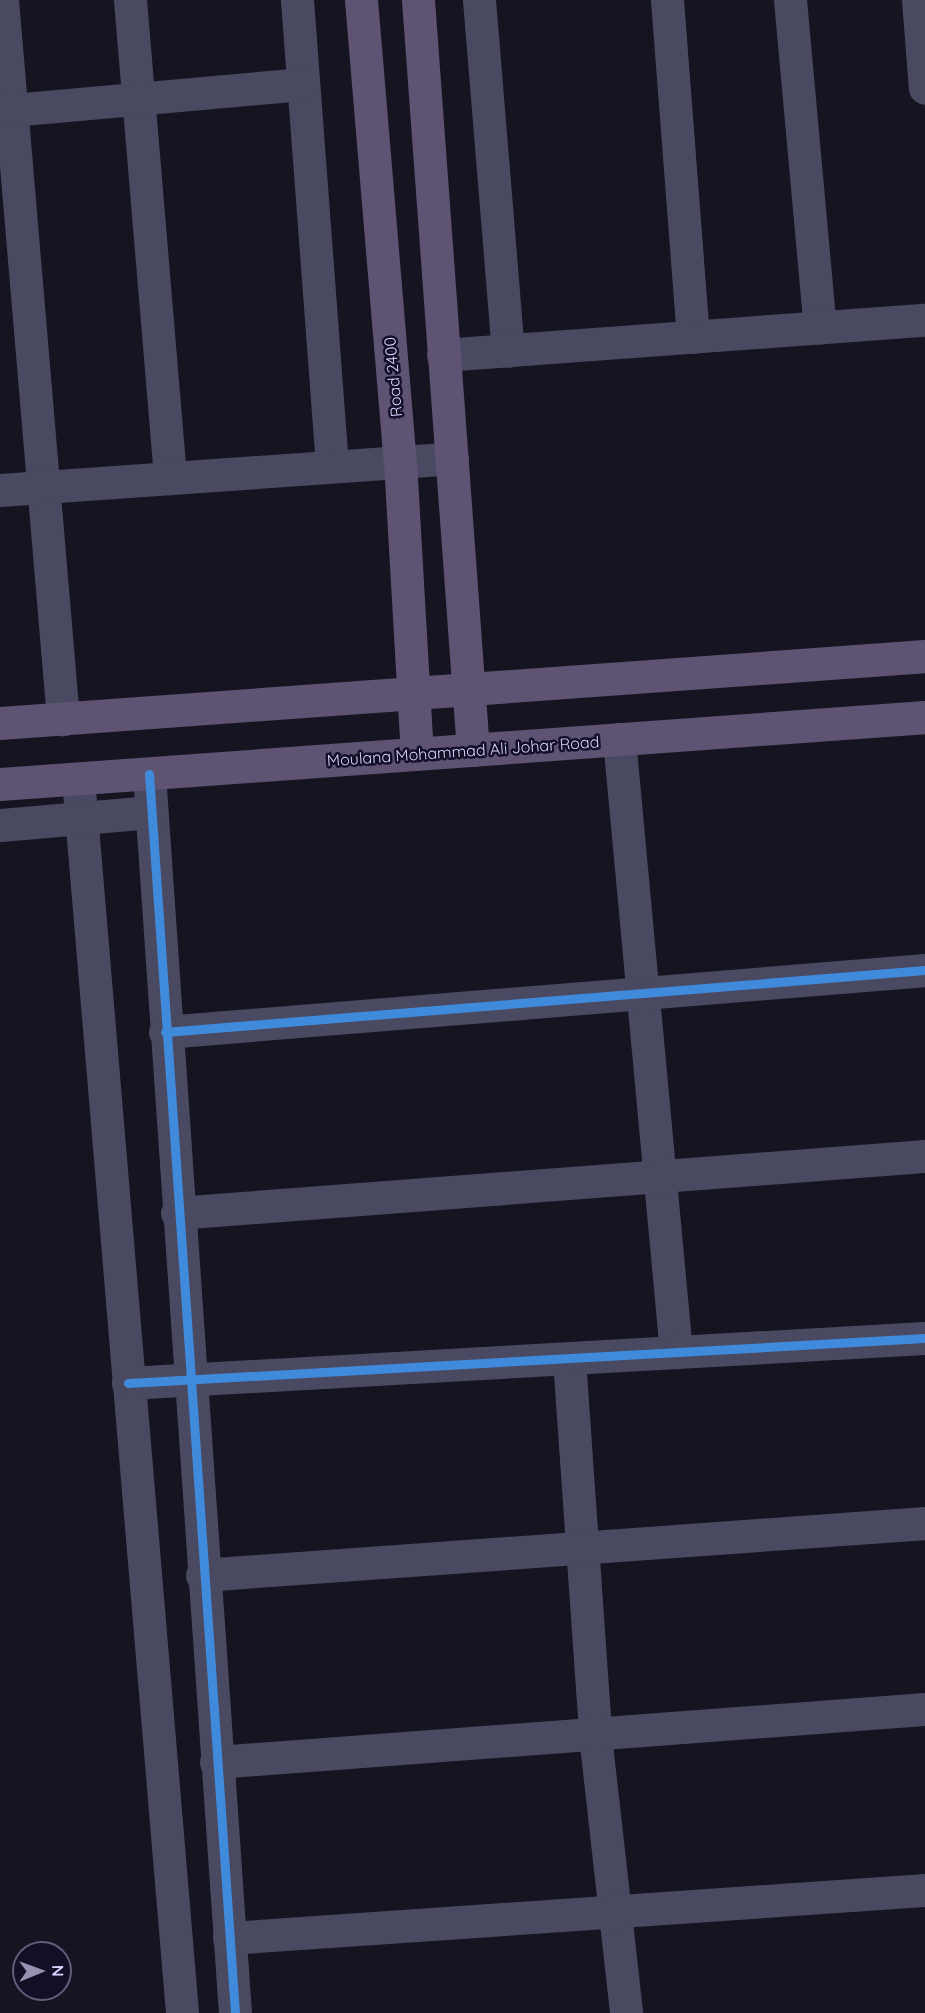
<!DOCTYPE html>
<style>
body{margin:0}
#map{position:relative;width:925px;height:2013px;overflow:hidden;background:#161421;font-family:Quicksand,sans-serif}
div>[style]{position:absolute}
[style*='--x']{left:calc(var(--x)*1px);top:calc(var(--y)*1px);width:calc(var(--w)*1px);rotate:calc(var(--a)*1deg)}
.minor>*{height:33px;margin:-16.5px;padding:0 16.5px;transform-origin:16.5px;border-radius:16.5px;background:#4a4962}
.major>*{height:33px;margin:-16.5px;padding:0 16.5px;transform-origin:16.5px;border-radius:16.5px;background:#5e5373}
.cycleway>*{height:9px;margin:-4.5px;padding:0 4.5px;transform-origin:4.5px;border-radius:4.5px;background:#408adc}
span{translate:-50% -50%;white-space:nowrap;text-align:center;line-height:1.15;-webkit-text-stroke:5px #130f26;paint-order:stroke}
.street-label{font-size:16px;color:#d9d4ff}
.north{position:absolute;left:12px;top:1941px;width:60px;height:60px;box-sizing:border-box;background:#130f26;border:2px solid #625e7d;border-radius:50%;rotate:89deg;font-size:16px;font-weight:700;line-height:24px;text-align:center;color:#d9d4ff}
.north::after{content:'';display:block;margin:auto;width:21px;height:27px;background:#9591b1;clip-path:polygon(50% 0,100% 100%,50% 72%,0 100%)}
</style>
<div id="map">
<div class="minor">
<div style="--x:2;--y:0;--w:722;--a:85.15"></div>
<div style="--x:130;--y:0;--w:480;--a:85.2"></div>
<div style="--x:297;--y:0;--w:467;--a:85.7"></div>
<div style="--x:479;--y:0;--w:352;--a:85.3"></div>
<div style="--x:667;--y:0;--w:338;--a:85.6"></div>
<div style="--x:790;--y:0;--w:329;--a:84.8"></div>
<div style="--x:918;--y:0;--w:88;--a:85.5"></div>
<div style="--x:0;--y:111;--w:304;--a:-5.1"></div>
<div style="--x:443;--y:355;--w:483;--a:-4.2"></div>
<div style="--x:0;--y:490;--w:453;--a:-4"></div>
<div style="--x:619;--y:739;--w:616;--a:84.69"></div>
<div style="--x:149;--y:774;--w:1242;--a:86.03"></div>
<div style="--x:78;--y:779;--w:1238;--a:85.18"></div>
<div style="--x:0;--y:825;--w:152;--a:-4.9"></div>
<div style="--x:165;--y:1032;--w:763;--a:-4.66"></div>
<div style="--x:177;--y:1213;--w:750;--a:-4.36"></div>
<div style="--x:569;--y:1359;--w:377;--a:86"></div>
<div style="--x:595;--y:1735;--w:280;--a:83.6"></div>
<div style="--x:128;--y:1383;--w:798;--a:-3.23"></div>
<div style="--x:202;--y:1575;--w:725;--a:-4.11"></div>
<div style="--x:216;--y:1762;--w:711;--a:-4.28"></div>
<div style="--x:229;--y:1938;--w:698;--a:-3.95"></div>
</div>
<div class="major">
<div style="--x:361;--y:0;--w:463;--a:85.2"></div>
<div style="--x:400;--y:461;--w:293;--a:86.7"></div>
<div style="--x:418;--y:0;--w:752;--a:85.81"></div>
<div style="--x:0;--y:723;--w:927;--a:-4.14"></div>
<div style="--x:0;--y:784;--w:927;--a:-4.14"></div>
</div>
<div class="cycleway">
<div style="--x:149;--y:774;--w:1242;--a:86.03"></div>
<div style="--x:165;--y:1032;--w:763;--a:-4.66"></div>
<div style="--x:128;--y:1383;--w:798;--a:-3.23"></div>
</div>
<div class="street-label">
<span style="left:393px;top:377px;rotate:-95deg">Road 2400</span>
<span style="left:463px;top:751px;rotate:-4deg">Moulana Mohammad Ali Johar Road</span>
</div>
<div class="north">N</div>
</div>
